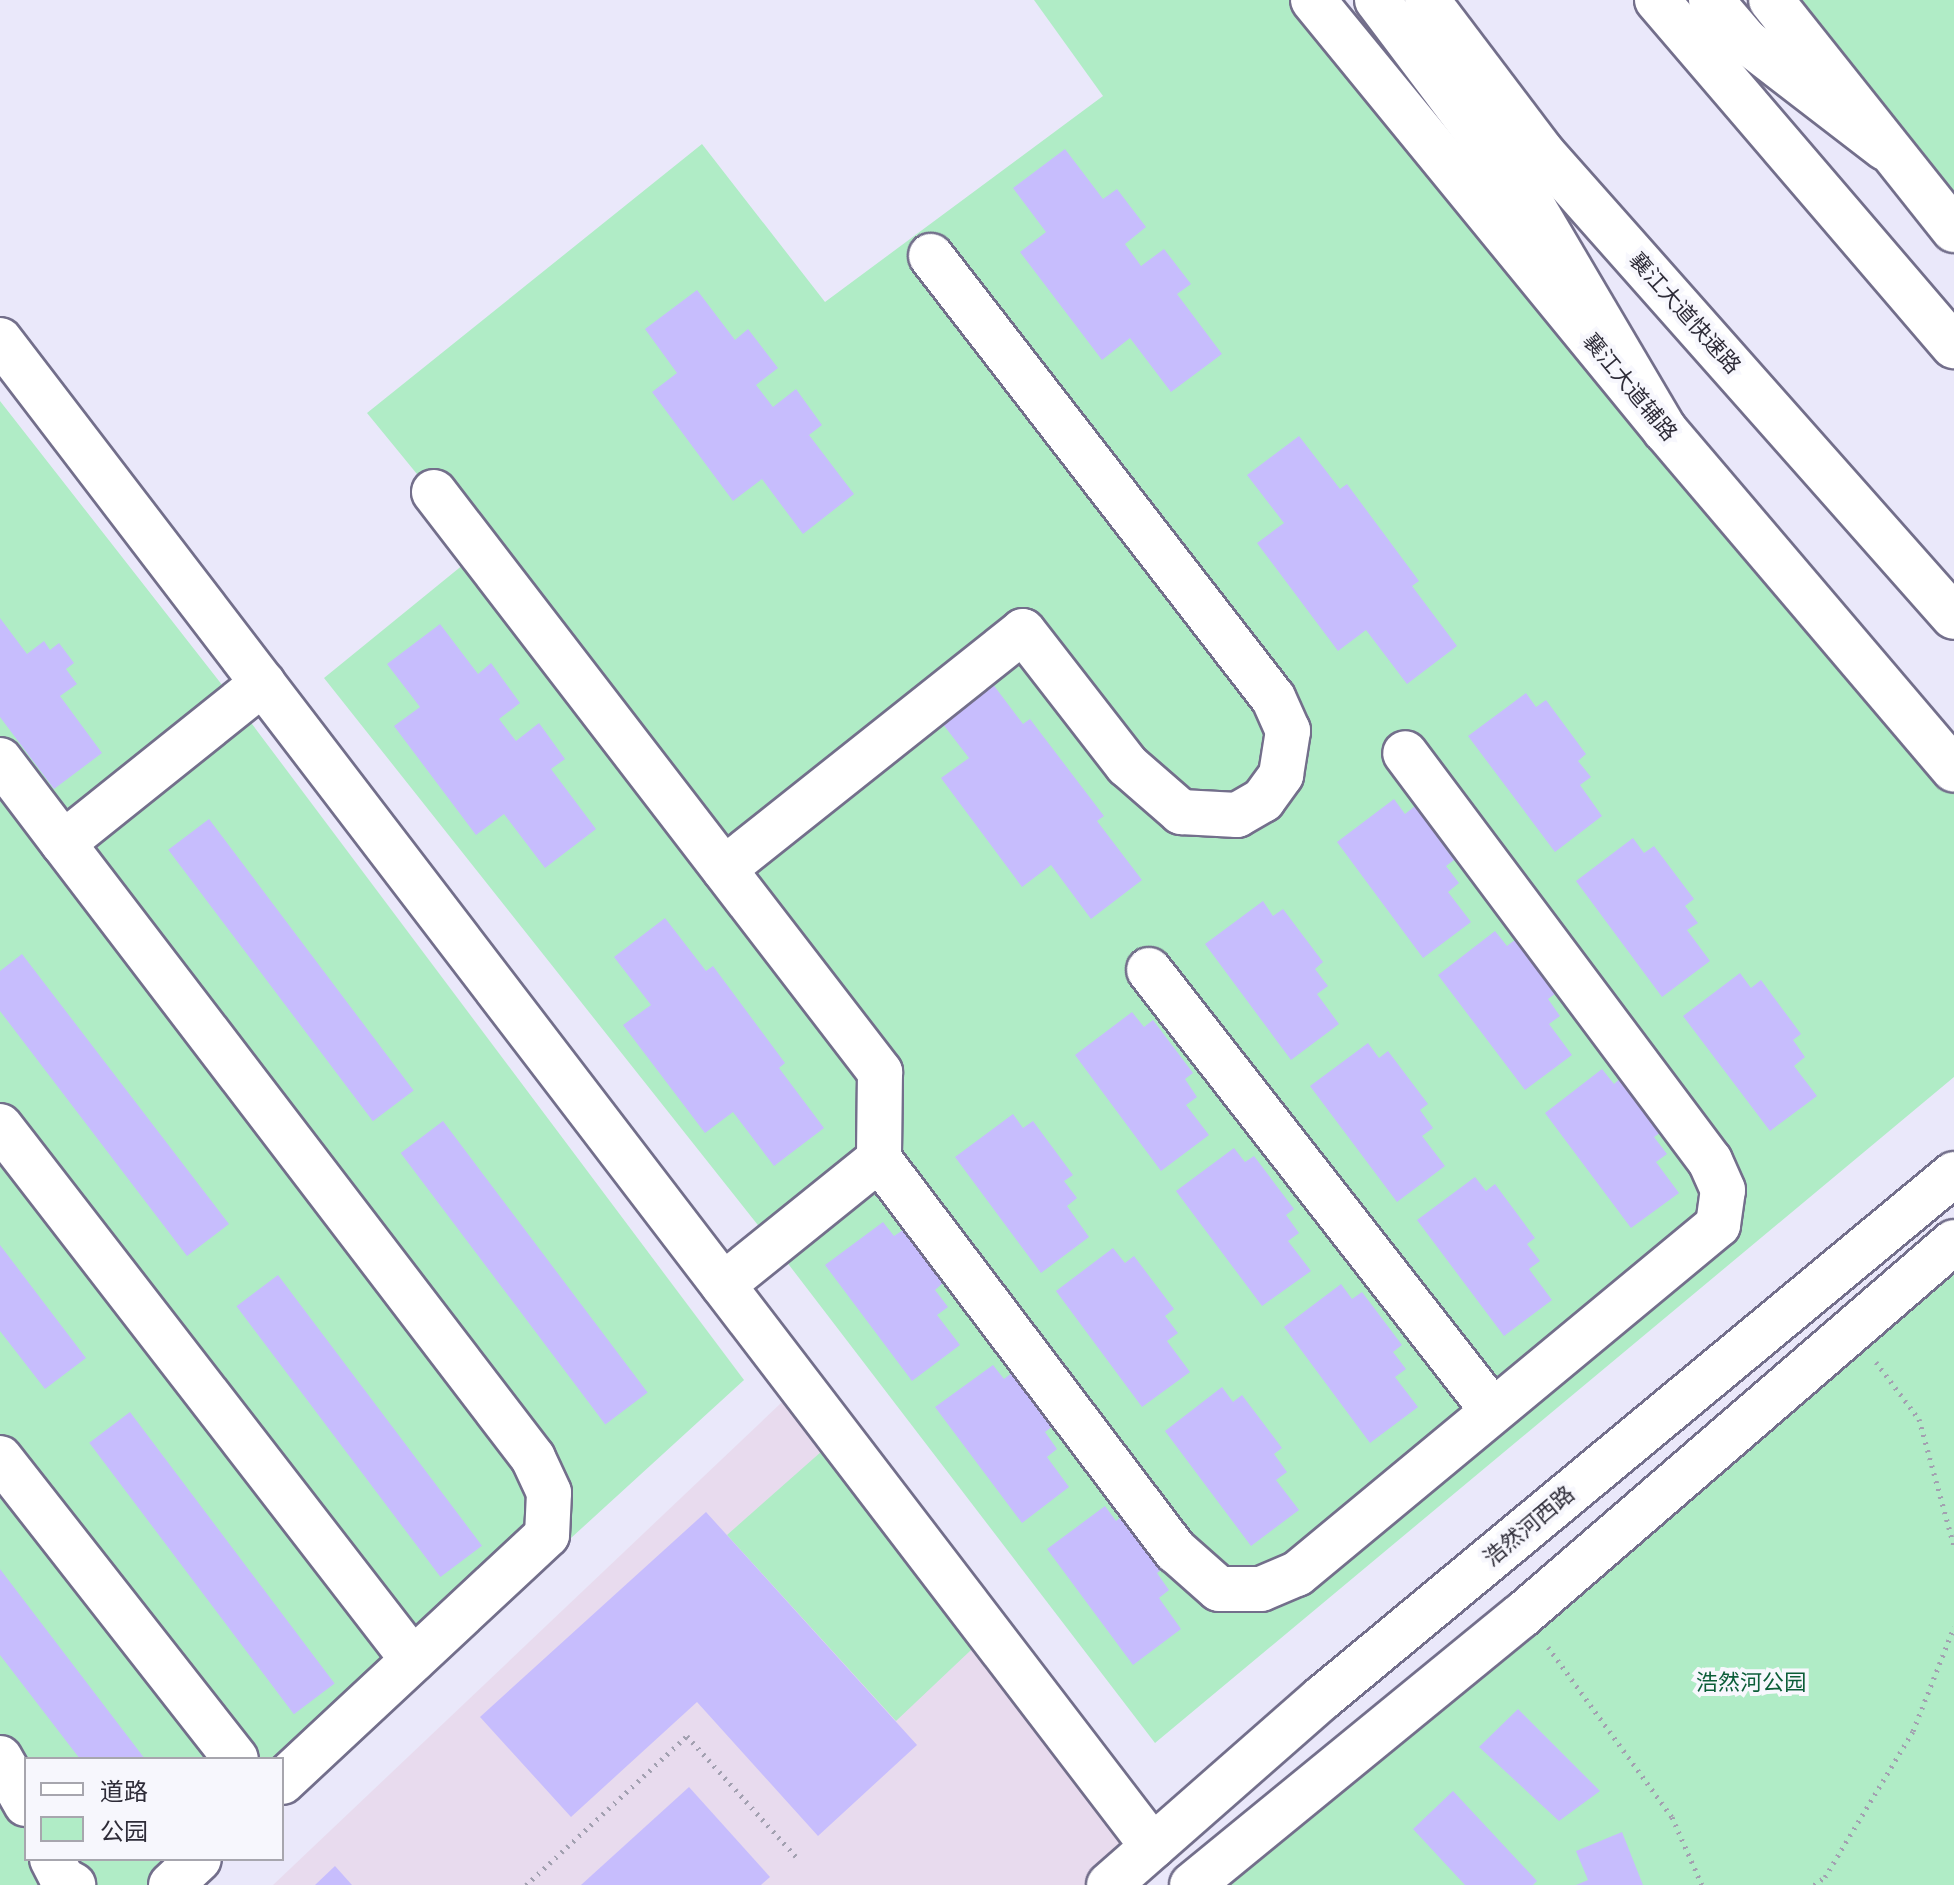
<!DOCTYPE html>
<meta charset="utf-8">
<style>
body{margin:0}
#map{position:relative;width:1954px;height:1885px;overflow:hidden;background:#eae8fa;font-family:Arial,"Noto Sans SC",sans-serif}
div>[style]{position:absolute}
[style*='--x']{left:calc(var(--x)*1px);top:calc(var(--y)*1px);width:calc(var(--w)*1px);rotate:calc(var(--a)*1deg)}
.commercial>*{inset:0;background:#e8dbee}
.green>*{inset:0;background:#b0ecc6}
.building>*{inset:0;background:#c7bdfd;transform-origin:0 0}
.path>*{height:5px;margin-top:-2.5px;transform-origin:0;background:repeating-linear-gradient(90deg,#a2a0b0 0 2px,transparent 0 8px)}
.roads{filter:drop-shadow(2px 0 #736f8b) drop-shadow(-2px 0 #736f8b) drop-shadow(0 2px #736f8b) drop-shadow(0 -2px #736f8b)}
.minor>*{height:44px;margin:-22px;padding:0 22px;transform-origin:22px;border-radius:22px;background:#fff}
.major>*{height:44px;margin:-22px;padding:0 22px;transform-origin:22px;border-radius:22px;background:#fff}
.highway>*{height:44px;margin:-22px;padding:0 22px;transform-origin:22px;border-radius:22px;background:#fff}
span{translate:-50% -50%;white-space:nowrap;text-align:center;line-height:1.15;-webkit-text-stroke:8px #f7f7fd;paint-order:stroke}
.street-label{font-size:22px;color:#2e2c38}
.park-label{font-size:22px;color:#0b5d38}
.legend{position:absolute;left:24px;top:1757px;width:260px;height:104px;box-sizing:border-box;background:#f7f7fd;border:2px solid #a7a6ae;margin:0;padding:10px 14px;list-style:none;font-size:24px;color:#2e2c38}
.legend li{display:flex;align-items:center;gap:16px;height:40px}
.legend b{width:40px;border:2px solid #a7a6ae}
</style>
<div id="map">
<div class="commercial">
<div style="clip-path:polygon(800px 1385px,1153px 1847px,1109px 1885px,273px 1885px)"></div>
</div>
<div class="green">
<div style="clip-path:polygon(1034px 0,1313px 0,1954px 770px,1954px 1077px,1155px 1743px,773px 1244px,324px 678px,480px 551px,367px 413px,702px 144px,825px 302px,1103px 96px)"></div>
<div style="clip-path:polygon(1771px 0,1954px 0,1954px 230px)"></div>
<div style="clip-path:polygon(0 401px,237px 704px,744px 1380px,282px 1802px,282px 1759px,26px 1759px,26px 1859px,220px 1859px,192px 1885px,0 1885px)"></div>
<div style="clip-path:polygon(1954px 1242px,1954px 1885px,1192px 1885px)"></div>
<div style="clip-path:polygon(839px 1436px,989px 1633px,896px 1721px,727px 1535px)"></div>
</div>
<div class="building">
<div style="clip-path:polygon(1065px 149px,1103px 199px,1117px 189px,1146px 227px,1125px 244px,1141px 266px,1164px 249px,1191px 284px,1177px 294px,1222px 354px,1171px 392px,1130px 338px,1102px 360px,1020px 252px,1046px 232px,1013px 188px)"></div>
<div style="clip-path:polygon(697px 290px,735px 340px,748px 329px,778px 368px,756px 385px,773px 407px,796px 389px,822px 425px,809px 435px,854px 494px,803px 534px,762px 479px,733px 501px,652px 392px,677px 373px,645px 329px)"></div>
<div style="clip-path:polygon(1299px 436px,1340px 489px,1347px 484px,1419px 581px,1412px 586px,1457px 646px,1407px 684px,1366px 630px,1338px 651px,1257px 543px,1284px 523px,1247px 475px)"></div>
<div style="clip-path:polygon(0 618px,27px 654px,44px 641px,50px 650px,59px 643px,74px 663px,66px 669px,77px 684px,60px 696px,102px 753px,54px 789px,0 717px)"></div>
<div style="clip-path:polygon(440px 624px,478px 674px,491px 663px,520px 703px,499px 719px,516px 741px,539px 723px,565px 759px,551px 769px,596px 829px,545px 868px,504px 814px,476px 835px,394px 726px,420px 707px,387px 664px)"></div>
<div style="clip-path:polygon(983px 671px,1023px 724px,1030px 719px,1104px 816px,1097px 821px,1142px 880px,1091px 919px,1051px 865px,1022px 887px,941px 778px,969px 758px,932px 710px)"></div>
<div style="clip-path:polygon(1526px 693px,1536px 707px,1546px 700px,1586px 754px,1578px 761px,1591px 777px,1580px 785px,1602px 816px,1555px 852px,1468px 736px)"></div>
<div style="clip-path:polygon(1394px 799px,1405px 814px,1415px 806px,1454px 860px,1446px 866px,1459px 883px,1448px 892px,1471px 922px,1423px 958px,1337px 842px)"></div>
<div style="left:209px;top:819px;width:340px;height:51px;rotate:53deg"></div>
<div style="clip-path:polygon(1633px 838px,1644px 853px,1654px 846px,1694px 899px,1685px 906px,1698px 923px,1687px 930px,1710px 961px,1662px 997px,1576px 881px)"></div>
<div style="clip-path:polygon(1263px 901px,1273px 916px,1283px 909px,1323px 962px,1315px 969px,1328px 986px,1317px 994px,1339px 1024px,1291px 1060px,1205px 944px)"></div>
<div style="clip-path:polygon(665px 918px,706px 971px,713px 966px,785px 1063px,779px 1068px,824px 1128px,774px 1166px,733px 1112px,705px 1133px,623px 1025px,651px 1005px,614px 957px)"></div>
<div style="clip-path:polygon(1495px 931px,1507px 946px,1516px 939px,1556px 993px,1548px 999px,1560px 1016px,1549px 1024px,1572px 1055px,1525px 1090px,1438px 975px)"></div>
<div style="clip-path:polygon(22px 954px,229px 1224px,187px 1256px,0 1011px,0 971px)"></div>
<div style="clip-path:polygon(1740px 973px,1751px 988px,1761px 980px,1801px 1034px,1793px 1040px,1805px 1057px,1794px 1066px,1817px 1096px,1770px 1131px,1683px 1016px)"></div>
<div style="clip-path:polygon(1132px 1012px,1144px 1027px,1153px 1020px,1193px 1073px,1185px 1079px,1197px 1097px,1186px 1105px,1209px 1135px,1161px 1171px,1075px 1055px)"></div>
<div style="clip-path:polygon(1368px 1043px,1379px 1058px,1388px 1051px,1428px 1104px,1420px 1110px,1433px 1128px,1422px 1136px,1445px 1166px,1397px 1202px,1310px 1086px)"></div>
<div style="clip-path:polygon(1602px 1069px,1614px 1084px,1622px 1077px,1663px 1131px,1654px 1137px,1667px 1154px,1656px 1162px,1679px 1193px,1631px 1228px,1545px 1113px)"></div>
<div style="clip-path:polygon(1013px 1114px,1023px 1128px,1033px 1121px,1073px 1175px,1064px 1181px,1077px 1198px,1067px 1206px,1089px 1237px,1041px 1273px,955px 1157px)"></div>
<div style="left:443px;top:1121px;width:340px;height:53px;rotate:53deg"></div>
<div style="clip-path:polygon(1234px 1148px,1245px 1162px,1254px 1156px,1294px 1209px,1286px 1215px,1299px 1233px,1288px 1241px,1311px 1271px,1262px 1306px,1176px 1191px)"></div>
<div style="clip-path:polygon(1475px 1177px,1486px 1191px,1495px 1184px,1535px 1238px,1527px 1244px,1540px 1261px,1529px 1269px,1552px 1300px,1504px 1336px,1417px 1220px)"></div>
<div style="clip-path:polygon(883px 1222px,894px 1236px,903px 1230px,943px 1283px,935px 1290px,948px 1307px,937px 1315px,960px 1345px,912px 1381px,825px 1265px)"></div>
<div style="clip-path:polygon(0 1245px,86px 1358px,45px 1389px,0 1331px)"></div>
<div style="clip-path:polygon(1113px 1248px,1125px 1263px,1134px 1256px,1174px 1309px,1165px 1316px,1178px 1333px,1167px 1341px,1190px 1372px,1142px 1407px,1056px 1291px)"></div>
<div style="left:278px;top:1275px;width:339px;height:52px;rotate:53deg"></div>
<div style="clip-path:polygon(1341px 1284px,1352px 1299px,1362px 1292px,1402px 1345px,1393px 1352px,1406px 1369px,1395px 1377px,1418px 1407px,1370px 1443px,1284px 1327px)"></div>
<div style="clip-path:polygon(993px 1365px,1004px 1379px,1013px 1372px,1053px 1426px,1045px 1432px,1057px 1449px,1047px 1457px,1069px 1487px,1022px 1523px,935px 1407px)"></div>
<div style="clip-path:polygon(1222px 1387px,1233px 1402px,1242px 1395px,1282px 1448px,1274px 1454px,1287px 1472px,1276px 1480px,1299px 1510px,1251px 1546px,1165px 1431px)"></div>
<div style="left:130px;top:1412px;width:340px;height:51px;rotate:53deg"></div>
<div style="clip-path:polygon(1105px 1506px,1116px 1521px,1125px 1514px,1165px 1567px,1157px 1573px,1169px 1590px,1159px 1598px,1181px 1629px,1133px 1665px,1047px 1549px)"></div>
<div style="clip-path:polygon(706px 1512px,917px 1745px,818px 1836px,697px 1702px,571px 1817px,480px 1717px)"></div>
<div style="clip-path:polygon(0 1569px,145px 1759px,80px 1759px,0 1655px)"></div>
<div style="clip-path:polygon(1518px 1709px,1600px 1791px,1559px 1821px,1479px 1747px)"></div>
<div style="clip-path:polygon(689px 1787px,770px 1877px,761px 1885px,581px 1885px)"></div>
<div style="clip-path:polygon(1453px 1791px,1537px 1881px,1533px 1885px,1465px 1885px,1413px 1829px)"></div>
<div style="clip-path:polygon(1622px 1832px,1643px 1885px,1576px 1885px,1588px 1880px,1576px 1851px)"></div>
<div style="clip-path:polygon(335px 1866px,352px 1885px,315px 1885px)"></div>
</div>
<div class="path">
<div style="--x:1876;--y:1362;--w:71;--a:53"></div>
<div style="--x:1919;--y:1419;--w:132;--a:74.6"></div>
<div style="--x:1548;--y:1647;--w:210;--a:53.9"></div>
<div style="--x:1672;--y:1817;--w:74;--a:66.2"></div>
<div style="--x:526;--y:1885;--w:219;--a:-42.8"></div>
<div style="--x:687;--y:1736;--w:166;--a:47.9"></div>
<div style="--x:1814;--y:1885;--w:14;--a:-36"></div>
<div style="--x:1825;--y:1877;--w:170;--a:-58.9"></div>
<div style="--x:1913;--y:1731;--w:112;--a:-68.5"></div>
</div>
<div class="roads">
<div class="minor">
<div style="--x:0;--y:340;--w:1897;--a:52.58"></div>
<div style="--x:434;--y:492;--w:732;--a:52.44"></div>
<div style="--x:880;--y:1072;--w:87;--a:90.7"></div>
<div style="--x:263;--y:683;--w:256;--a:141.3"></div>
<div style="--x:63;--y:843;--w:774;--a:52.61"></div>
<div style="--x:533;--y:1458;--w:38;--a:65"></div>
<div style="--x:549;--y:1493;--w:42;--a:92.7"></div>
<div style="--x:547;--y:1535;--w:362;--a:137"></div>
<div style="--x:0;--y:760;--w:104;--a:52.8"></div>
<div style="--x:724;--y:869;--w:382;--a:-38.5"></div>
<div style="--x:1023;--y:631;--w:170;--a:52.2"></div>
<div style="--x:1127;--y:765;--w:72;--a:41"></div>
<div style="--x:1181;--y:812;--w:56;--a:3.1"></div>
<div style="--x:1237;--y:815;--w:30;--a:-30"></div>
<div style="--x:1263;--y:800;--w:31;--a:-54"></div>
<div style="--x:1281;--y:775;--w:45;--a:-81"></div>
<div style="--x:1288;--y:731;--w:36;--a:-114"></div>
<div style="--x:1273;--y:698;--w:559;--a:-127.73"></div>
<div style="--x:1149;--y:970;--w:559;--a:52.04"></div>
<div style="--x:0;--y:1126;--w:675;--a:52.28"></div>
<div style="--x:723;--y:1285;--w:201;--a:-38.9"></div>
<div style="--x:879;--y:1159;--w:492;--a:52.9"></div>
<div style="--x:1176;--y:1551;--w:57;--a:41.5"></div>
<div style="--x:1219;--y:1589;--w:42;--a:0"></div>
<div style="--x:1261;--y:1589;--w:39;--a:-23"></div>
<div style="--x:1297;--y:1574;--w:547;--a:-39.66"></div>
<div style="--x:1718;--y:1225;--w:35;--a:-82"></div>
<div style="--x:1723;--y:1190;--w:32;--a:-114"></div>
<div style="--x:1710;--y:1161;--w:509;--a:-126.78"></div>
<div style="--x:0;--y:1458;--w:382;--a:51.9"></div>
<div style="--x:0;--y:1758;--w:53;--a:60.5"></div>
<div style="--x:52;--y:1859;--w:22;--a:63"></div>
<div style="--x:62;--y:1879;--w:13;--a:29"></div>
<div style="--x:171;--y:1885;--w:38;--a:-43"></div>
<div style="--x:1109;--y:1885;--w:283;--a:-41.3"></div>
<div style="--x:1322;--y:1698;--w:821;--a:-39.66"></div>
<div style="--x:1192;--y:1885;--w:425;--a:-39.3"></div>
<div style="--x:1521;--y:1616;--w:572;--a:-40.82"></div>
</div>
<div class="major">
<div style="--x:1313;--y:0;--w:556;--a:50.7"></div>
<div style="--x:1665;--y:430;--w:446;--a:49.6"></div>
<div style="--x:1771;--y:0;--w:294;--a:51.5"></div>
</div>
<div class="highway">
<div style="--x:1377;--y:0;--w:261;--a:53"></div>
<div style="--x:1534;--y:208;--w:258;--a:59.5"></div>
<div style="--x:1427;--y:0;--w:191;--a:52.9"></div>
<div style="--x:1542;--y:152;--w:621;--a:48.46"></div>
<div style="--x:1657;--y:0;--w:456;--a:49.4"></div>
<div style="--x:1711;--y:0;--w:54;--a:49.5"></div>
<div style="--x:1746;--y:41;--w:175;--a:37.6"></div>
</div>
</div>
<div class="street-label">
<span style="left:1685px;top:313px;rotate:48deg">襄江大道快速路</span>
<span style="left:1630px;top:387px;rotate:50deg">襄江大道辅路</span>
<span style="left:1529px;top:1526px;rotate:-40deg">浩然河西路</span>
</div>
<div class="park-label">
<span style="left:1751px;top:1683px">浩然河公园</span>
</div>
<ul class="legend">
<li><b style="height:10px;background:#fff"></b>道路</li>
<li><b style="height:22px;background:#b0ecc6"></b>公园</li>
</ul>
</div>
